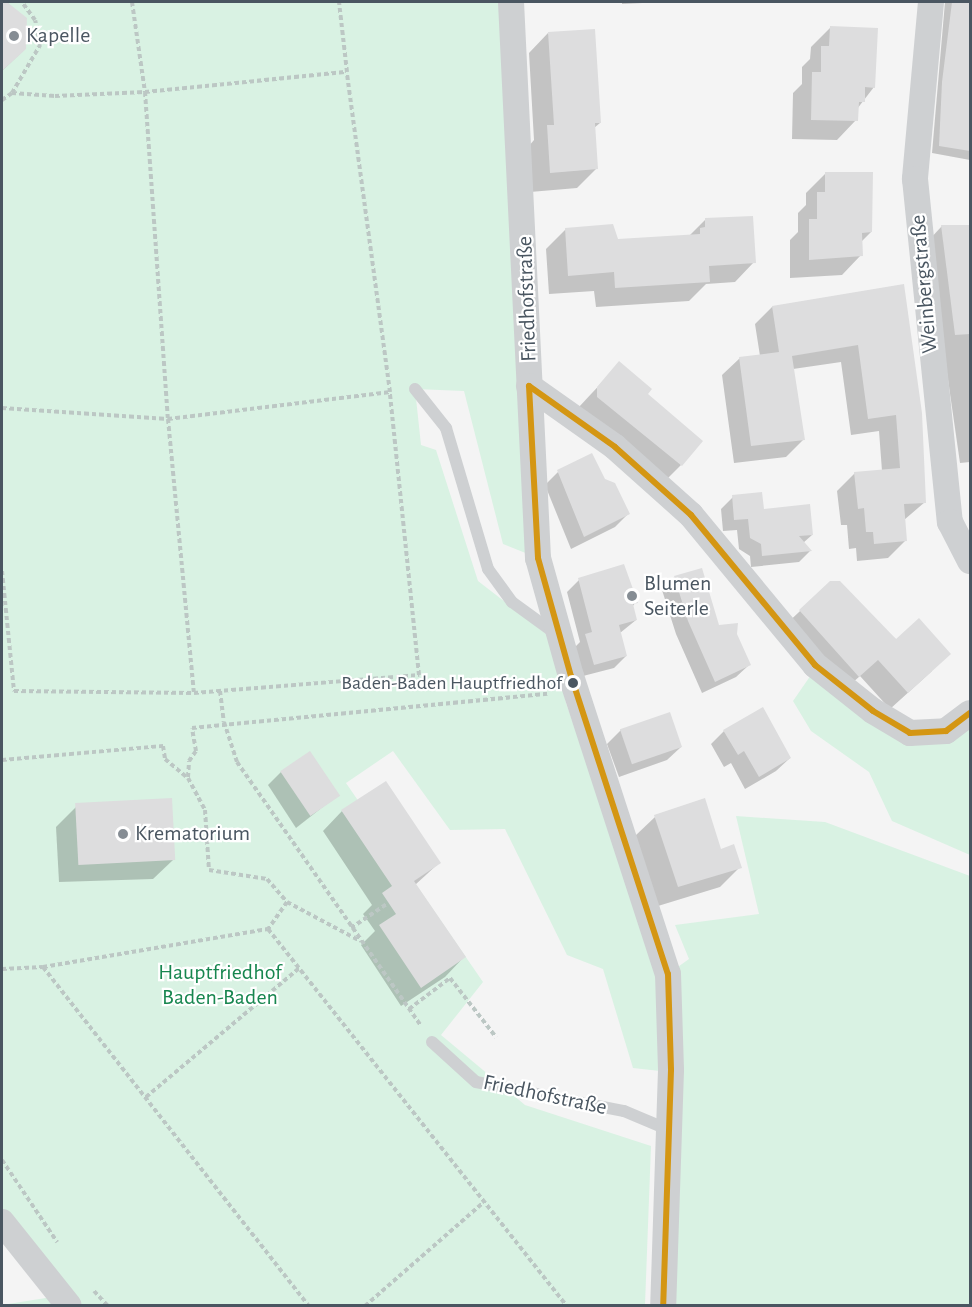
<!DOCTYPE html>
<meta charset="utf-8">
<style>
body{margin:0}
#map{position:relative;width:972px;height:1307px;overflow:hidden;background:#f4f4f4;font-family:"Alegreya Sans",sans-serif}
div>[style]{position:absolute}
[style*='--x']{left:calc(var(--x)*1px);top:calc(var(--y)*1px);width:calc(var(--w)*1px);rotate:calc(var(--a)*1deg)}
.green>*{inset:0;background:#d9f2e3}
.shadow>*{inset:0;background:#0003}
.building>*{inset:0;background:#ddddde;transform-origin:0 0}
.path>*{height:4px;margin-top:-2px;transform-origin:0;background:repeating-linear-gradient(90deg,#bcc7c4 0 4.5px,transparent 0 7.5px)}
.lane>*{height:12px;margin:-6px;padding:0 6px;transform-origin:6px;border-radius:6px;background:#ced0d2}
.street>*{height:26px;margin:-13px;padding:0 13px;transform-origin:13px;border-radius:13px;background:#ced0d2}
.bus-1>*{height:6px;margin:-3px;padding:0 3px;transform-origin:3px;border-radius:3px;background:#d49613}
.dots>*{width:16px;height:16px;translate:-50% -50%;box-sizing:border-box;border:3px solid #fff;border-radius:50%}
span{translate:-50% -50%;white-space:nowrap;text-align:center;line-height:1.15;-webkit-text-stroke:4.5px #fff;paint-order:stroke}
.bus-label{font-size:20px;color:#4a5661}
.right{translate:-100% -50%;text-align:right}
.poi-label{font-size:22px;color:#4a5661}
.left{translate:0 -50%;text-align:left}
.street-label{font-size:22px;color:#4a5661}
.park-label{font-size:22px;color:#17864f}
.frame{position:absolute;inset:0;border:3px solid #4a5661;pointer-events:none}
</style>
<div id="map">
<div class="green">
<div style="clip-path:polygon(2px 2px,511px 2px,538px 558px,503px 544px,464px 391px,415px 389px,421px 445px,436px 450px,478px 581px,554px 640px,566px 703px,663px 981px,660px 1071px,633px 1068px,603px 969px,567px 955px,505px 829px,450px 830px,393px 751px,346px 783px,483px 982px,441px 1035px,525px 1105px,651px 1146px,645px 1305px,2px 1305px,58px 1296px,2px 1222px)"></div>
<div style="clip-path:polygon(813px 672px,910px 743px,970px 709px,970px 855px,892px 821px,869px 772px,811px 731px,793px 701px)"></div>
<div style="clip-path:polygon(736px 816px,825px 822px,970px 876px,970px 1305px,663px 1306px,668px 974px,689px 959px,675px 925px,759px 914px)"></div>
</div>
<div class="shadow">
<div style="clip-path:polygon(2px 2px,7px 2px,25px 23px,25px 49px,2px 71px)"></div>
<div style="clip-path:polygon(622px 2px,663px 2px,622px 4px)"></div>
<div style="clip-path:polygon(945px 2px,970px 2px,970px 160px,932px 153px)"></div>
<div style="clip-path:polygon(830px 28px,874px 87px,857px 109px,856px 120px,837px 140px,792px 139px,793px 93px,802px 84px,802px 67px,810px 59px,811px 47px)"></div>
<div style="clip-path:polygon(548px 33px,600px 123px,594px 128px,596px 169px,577px 188px,530px 192px,528px 147px,534px 140px,529px 53px)"></div>
<div style="clip-path:polygon(825px 174px,871px 232px,861px 242px,861px 255px,842px 275px,790px 278px,790px 240px,798px 232px,798px 213px,806px 205px,806px 193px)"></div>
<div style="clip-path:polygon(705px 220px,754px 262px,735px 282px,706px 284px,689px 301px,596px 307px,594px 291px,549px 294px,546px 249px,566px 229px,617px 241px,689px 236px)"></div>
<div style="clip-path:polygon(942px 226px,970px 227px,970px 462px,960px 463px,928px 241px)"></div>
<div style="clip-path:polygon(902px 286px,925px 502px,904px 520px,906px 540px,888px 558px,857px 561px,856px 548px,849px 549px,847px 525px,841px 525px,837px 491px,855px 473px,882px 471px,879px 431px,851px 435px,841px 362px,793px 369px,804px 439px,786px 457px,734px 463px,722px 375px,740px 358px,760px 356px,755px 324px,772px 307px)"></div>
<div style="clip-path:polygon(620px 363px,646px 394px,681px 465px,662px 484px,578px 408px)"></div>
<div style="clip-path:polygon(558px 472px,628px 514px,615px 527px,571px 549px,545px 485px)"></div>
<div style="clip-path:polygon(733px 497px,812px 535px,803px 543px,810px 551px,799px 562px,751px 567px,750px 556px,739px 549px,737px 530px,723px 531px,721px 509px)"></div>
<div style="clip-path:polygon(675px 578px,718px 627px,735px 635px,749px 665px,736px 677px,702px 693px,676px 634px,662px 590px)"></div>
<div style="clip-path:polygon(579px 580px,636px 602px,632px 607px,636px 620px,620px 633px,626px 656px,614px 668px,583px 676px,574px 648px,580px 642px,567px 592px)"></div>
<div style="clip-path:polygon(831px 582px,932px 671px,890px 709px,860px 676px,841px 693px,782px 628px)"></div>
<div style="clip-path:polygon(621px 730px,681px 747px,667px 760px,619px 777px,607px 744px)"></div>
<div style="clip-path:polygon(724px 731px,790px 758px,776px 771px,745px 789px,731px 763px,724px 767px,711px 744px)"></div>
<div style="clip-path:polygon(281px 772px,338px 795px,296px 828px,268px 785px)"></div>
<div style="clip-path:polygon(76px 807px,173px 860px,153px 879px,59px 882px,56px 827px)"></div>
<div style="clip-path:polygon(342px 811px,439px 863px,415px 885px,464px 957px,445px 977px,401px 1006px,361px 945px,375px 931px,363px 914px,372px 905px,323px 831px)"></div>
<div style="clip-path:polygon(655px 817px,740px 867px,720px 887px,658px 906px,635px 836px)"></div>
</div>
<div class="building">
<div style="clip-path:polygon(2px 2px,7px 2px,27px 18px,26px 49px,2px 71px)"></div>
<div style="clip-path:polygon(952px 2px,970px 2px,970px 151px,939px 146px,942px 82px)"></div>
<div style="clip-path:polygon(830px 26px,878px 28px,875px 88px,865px 87px,865px 102px,859px 102px,858px 121px,811px 120px,812px 72px,821px 72px,821px 46px,829px 46px)"></div>
<div style="clip-path:polygon(595px 29px,601px 123px,595px 123px,598px 169px,550px 173px,547px 125px,554px 125px,548px 32px)"></div>
<div style="clip-path:polygon(825px 172px,873px 172px,872px 232px,862px 233px,863px 256px,809px 260px,809px 219px,817px 219px,817px 192px,825px 192px)"></div>
<div style="clip-path:polygon(753px 216px,756px 263px,709px 266px,710px 282px,615px 288px,614px 272px,568px 276px,565px 228px,613px 224px,618px 239px,700px 234px,700px 228px,705px 227px,705px 218px)"></div>
<div style="clip-path:polygon(941px 225px,970px 225px,970px 334px,955px 335px)"></div>
<div style="clip-path:polygon(904px 284px,922px 413px,926px 503px,904px 504px,907px 541px,874px 544px,873px 532px,866px 532px,864px 508px,858px 509px,854px 472px,900px 468px,896px 415px,868px 419px,858px 345px,792px 356px,805px 440px,751px 446px,739px 357px,779px 352px,772px 306px)"></div>
<div style="clip-path:polygon(619px 361px,652px 389px,648px 394px,703px 441px,682px 466px,597px 397px,597px 387px)"></div>
<div style="clip-path:polygon(592px 453px,605px 479px,615px 483px,630px 514px,584px 537px,557px 470px)"></div>
<div style="clip-path:polygon(762px 492px,764px 509px,810px 504px,813px 535px,799px 536px,812px 551px,762px 556px,761px 544px,750px 538px,748px 519px,734px 520px,732px 495px)"></div>
<div style="clip-path:polygon(624px 564px,638px 603px,633px 604px,637px 620px,619px 625px,627px 656px,594px 665px,585px 634px,592px 632px,578px 578px)"></div>
<div style="clip-path:polygon(702px 568px,719px 625px,738px 623px,737px 634px,751px 665px,715px 682px,688px 621px,674px 576px)"></div>
<div style="clip-path:polygon(830px 581px,840px 581px,896px 639px,919px 618px,951px 654px,908px 693px,878px 660px,859px 677px,799px 610px)"></div>
<div style="clip-path:polygon(763px 707px,791px 758px,759px 777px,744px 751px,738px 755px,723px 730px)"></div>
<div style="left:670px;top:712px;width:37px;height:53px;rotate:71deg"></div>
<div style="left:310px;top:751px;width:54px;height:36px;rotate:56deg"></div>
<div style="clip-path:polygon(386px 781px,441px 863px,414px 881px,466px 957px,421px 988px,379px 925px,396px 914px,382px 893px,392px 886px,341px 810px)"></div>
<div style="left:172px;top:798px;width:62px;height:97px;rotate:87deg"></div>
<div style="clip-path:polygon(705px 798px,721px 849px,734px 844px,742px 868px,678px 887px,654px 815px)"></div>
</div>
<div class="path">
<div style="--x:132;--y:2;--w:91;--a:81.8"></div>
<div style="--x:145;--y:92;--w:203;--a:-5.7"></div>
<div style="--x:347;--y:72;--w:70;--a:-96.5"></div>
<div style="--x:12;--y:93;--w:43;--a:4"></div>
<div style="--x:55;--y:96;--w:90;--a:-2.5"></div>
<div style="--x:145;--y:92;--w:328;--a:86"></div>
<div style="--x:168;--y:419;--w:224;--a:-6.9"></div>
<div style="--x:390;--y:392;--w:323;--a:-97.7"></div>
<div style="--x:2;--y:100;--w:12;--a:-35"></div>
<div style="--x:12;--y:93;--w:56;--a:-59.7"></div>
<div style="--x:40;--y:45;--w:25;--a:-101"></div>
<div style="--x:35;--y:20;--w:22;--a:-126"></div>
<div style="--x:2;--y:408;--w:166;--a:3.8"></div>
<div style="--x:168;--y:419;--w:275;--a:84.6"></div>
<div style="--x:194;--y:693;--w:226;--a:-4.6"></div>
<div style="--x:419;--y:675;--w:284;--a:-95.9"></div>
<div style="--x:2;--y:571;--w:121;--a:84.3"></div>
<div style="--x:14;--y:691;--w:180;--a:0.6"></div>
<div style="--x:220;--y:691;--w:31;--a:83"></div>
<div style="--x:224;--y:722;--w:42;--a:72"></div>
<div style="--x:237;--y:762;--w:322;--a:55.1"></div>
<div style="--x:2;--y:760;--w:162;--a:-5"></div>
<div style="--x:163;--y:746;--w:13;--a:81"></div>
<div style="--x:165;--y:759;--w:30;--a:40"></div>
<div style="--x:188;--y:778;--w:36;--a:62"></div>
<div style="--x:205;--y:810;--w:60;--a:86.2"></div>
<div style="--x:209;--y:870;--w:59;--a:8.8"></div>
<div style="--x:267;--y:879;--w:30;--a:49"></div>
<div style="--x:287;--y:902;--w:83;--a:28.1"></div>
<div style="--x:188;--y:777;--w:16;--a:-86"></div>
<div style="--x:189;--y:761;--w:12;--a:-55"></div>
<div style="--x:196;--y:751;--w:23;--a:-100"></div>
<div style="--x:192;--y:728;--w:357;--a:-5.5"></div>
<div style="--x:287;--y:902;--w:33;--a:125"></div>
<div style="--x:268;--y:929;--w:481;--a:51.6"></div>
<div style="--x:351;--y:928;--w:45;--a:-34"></div>
<div style="--x:43;--y:967;--w:431;--a:51.9"></div>
<div style="--x:2;--y:969;--w:41;--a:-2.8"></div>
<div style="--x:43;--y:967;--w:228;--a:-9.6"></div>
<div style="--x:409;--y:1009;--w:51;--a:-37.1"></div>
<div style="--x:450;--y:978;--w:75;--a:52.1"></div>
<div style="--x:146;--y:1097;--w:200;--a:-40.1"></div>
<div style="--x:2;--y:1160;--w:99;--a:56.1"></div>
<div style="--x:94;--y:1291;--w:21;--a:47"></div>
<div style="--x:365;--y:1306;--w:158;--a:-41.2"></div>
</div>
<div class="lane">
<div style="--x:415;--y:389;--w:50;--a:51.5"></div>
<div style="--x:446;--y:428;--w:147;--a:73.4"></div>
<div style="--x:488;--y:569;--w:41;--a:54"></div>
<div style="--x:512;--y:602;--w:54;--a:36"></div>
<div style="--x:432;--y:1042;--w:59;--a:42.3"></div>
<div style="--x:476;--y:1082;--w:151;--a:11.1"></div>
<div style="--x:624;--y:1111;--w:49;--a:22.9"></div>
</div>
<div class="street">
<div style="--x:511;--y:2;--w:557;--a:87.22"></div>
<div style="--x:538;--y:558;--w:123;--a:74.4"></div>
<div style="--x:571;--y:676;--w:313;--a:72"></div>
<div style="--x:668;--y:974;--w:96;--a:88.2"></div>
<div style="--x:671;--y:1070;--w:236;--a:91.9"></div>
<div style="--x:931;--y:2;--w:178;--a:95.2"></div>
<div style="--x:915;--y:179;--w:345;--a:84.2"></div>
<div style="--x:950;--y:522;--w:44;--a:62.9"></div>
<div style="--x:529;--y:386;--w:105;--a:35.3"></div>
<div style="--x:615;--y:447;--w:102;--a:41.8"></div>
<div style="--x:691;--y:515;--w:195;--a:50.4"></div>
<div style="--x:815;--y:665;--w:74;--a:38.4"></div>
<div style="--x:873;--y:711;--w:43;--a:30.7"></div>
<div style="--x:910;--y:733;--w:36;--a:-3"></div>
<div style="--x:946;--y:731;--w:30;--a:-37"></div>
<div style="--x:2;--y:1222;--w:107;--a:51.4"></div>
</div>
<div class="bus-1">
<div style="--x:529;--y:386;--w:172;--a:87"></div>
<div style="--x:538;--y:558;--w:123;--a:74.4"></div>
<div style="--x:571;--y:676;--w:313;--a:72"></div>
<div style="--x:668;--y:974;--w:96;--a:88.2"></div>
<div style="--x:671;--y:1070;--w:236;--a:91.9"></div>
<div style="--x:529;--y:386;--w:105;--a:35.3"></div>
<div style="--x:615;--y:447;--w:102;--a:41.8"></div>
<div style="--x:691;--y:515;--w:195;--a:50.4"></div>
<div style="--x:815;--y:665;--w:74;--a:38.4"></div>
<div style="--x:873;--y:711;--w:43;--a:30.7"></div>
<div style="--x:910;--y:733;--w:36;--a:-3"></div>
<div style="--x:946;--y:731;--w:30;--a:-37"></div>
</div>
<div class="dots">
<div style="left:14px;top:36px;background:#868d94"></div>
<div style="left:632px;top:596px;background:#868d94"></div>
<div style="left:573px;top:683px;background:#4a5661"></div>
<div style="left:123px;top:834px;background:#868d94"></div>
</div>
<div class="bus-label">
<span class="right" style="left:562px;top:683px">Baden-Baden Hauptfriedhof</span>
</div>
<div class="poi-label">
<span class="left" style="left:26px;top:36px">Kapelle</span>
<span class="left" style="left:644px;top:596px">Blumen<br>Seiterle</span>
<span class="left" style="left:135px;top:834px">Krematorium</span>
</div>
<div class="street-label">
<span style="left:924px;top:284px;rotate:-95deg">Weinbergstraße</span>
<span style="left:527px;top:299px;rotate:-92deg">Friedhofstraße</span>
<span style="left:545px;top:1095px;rotate:12deg">Friedhofstraße</span>
</div>
<div class="park-label">
<span style="left:220px;top:985px">Hauptfriedhof<br>Baden-Baden</span>
</div>
<div class="frame"></div>
</div>
